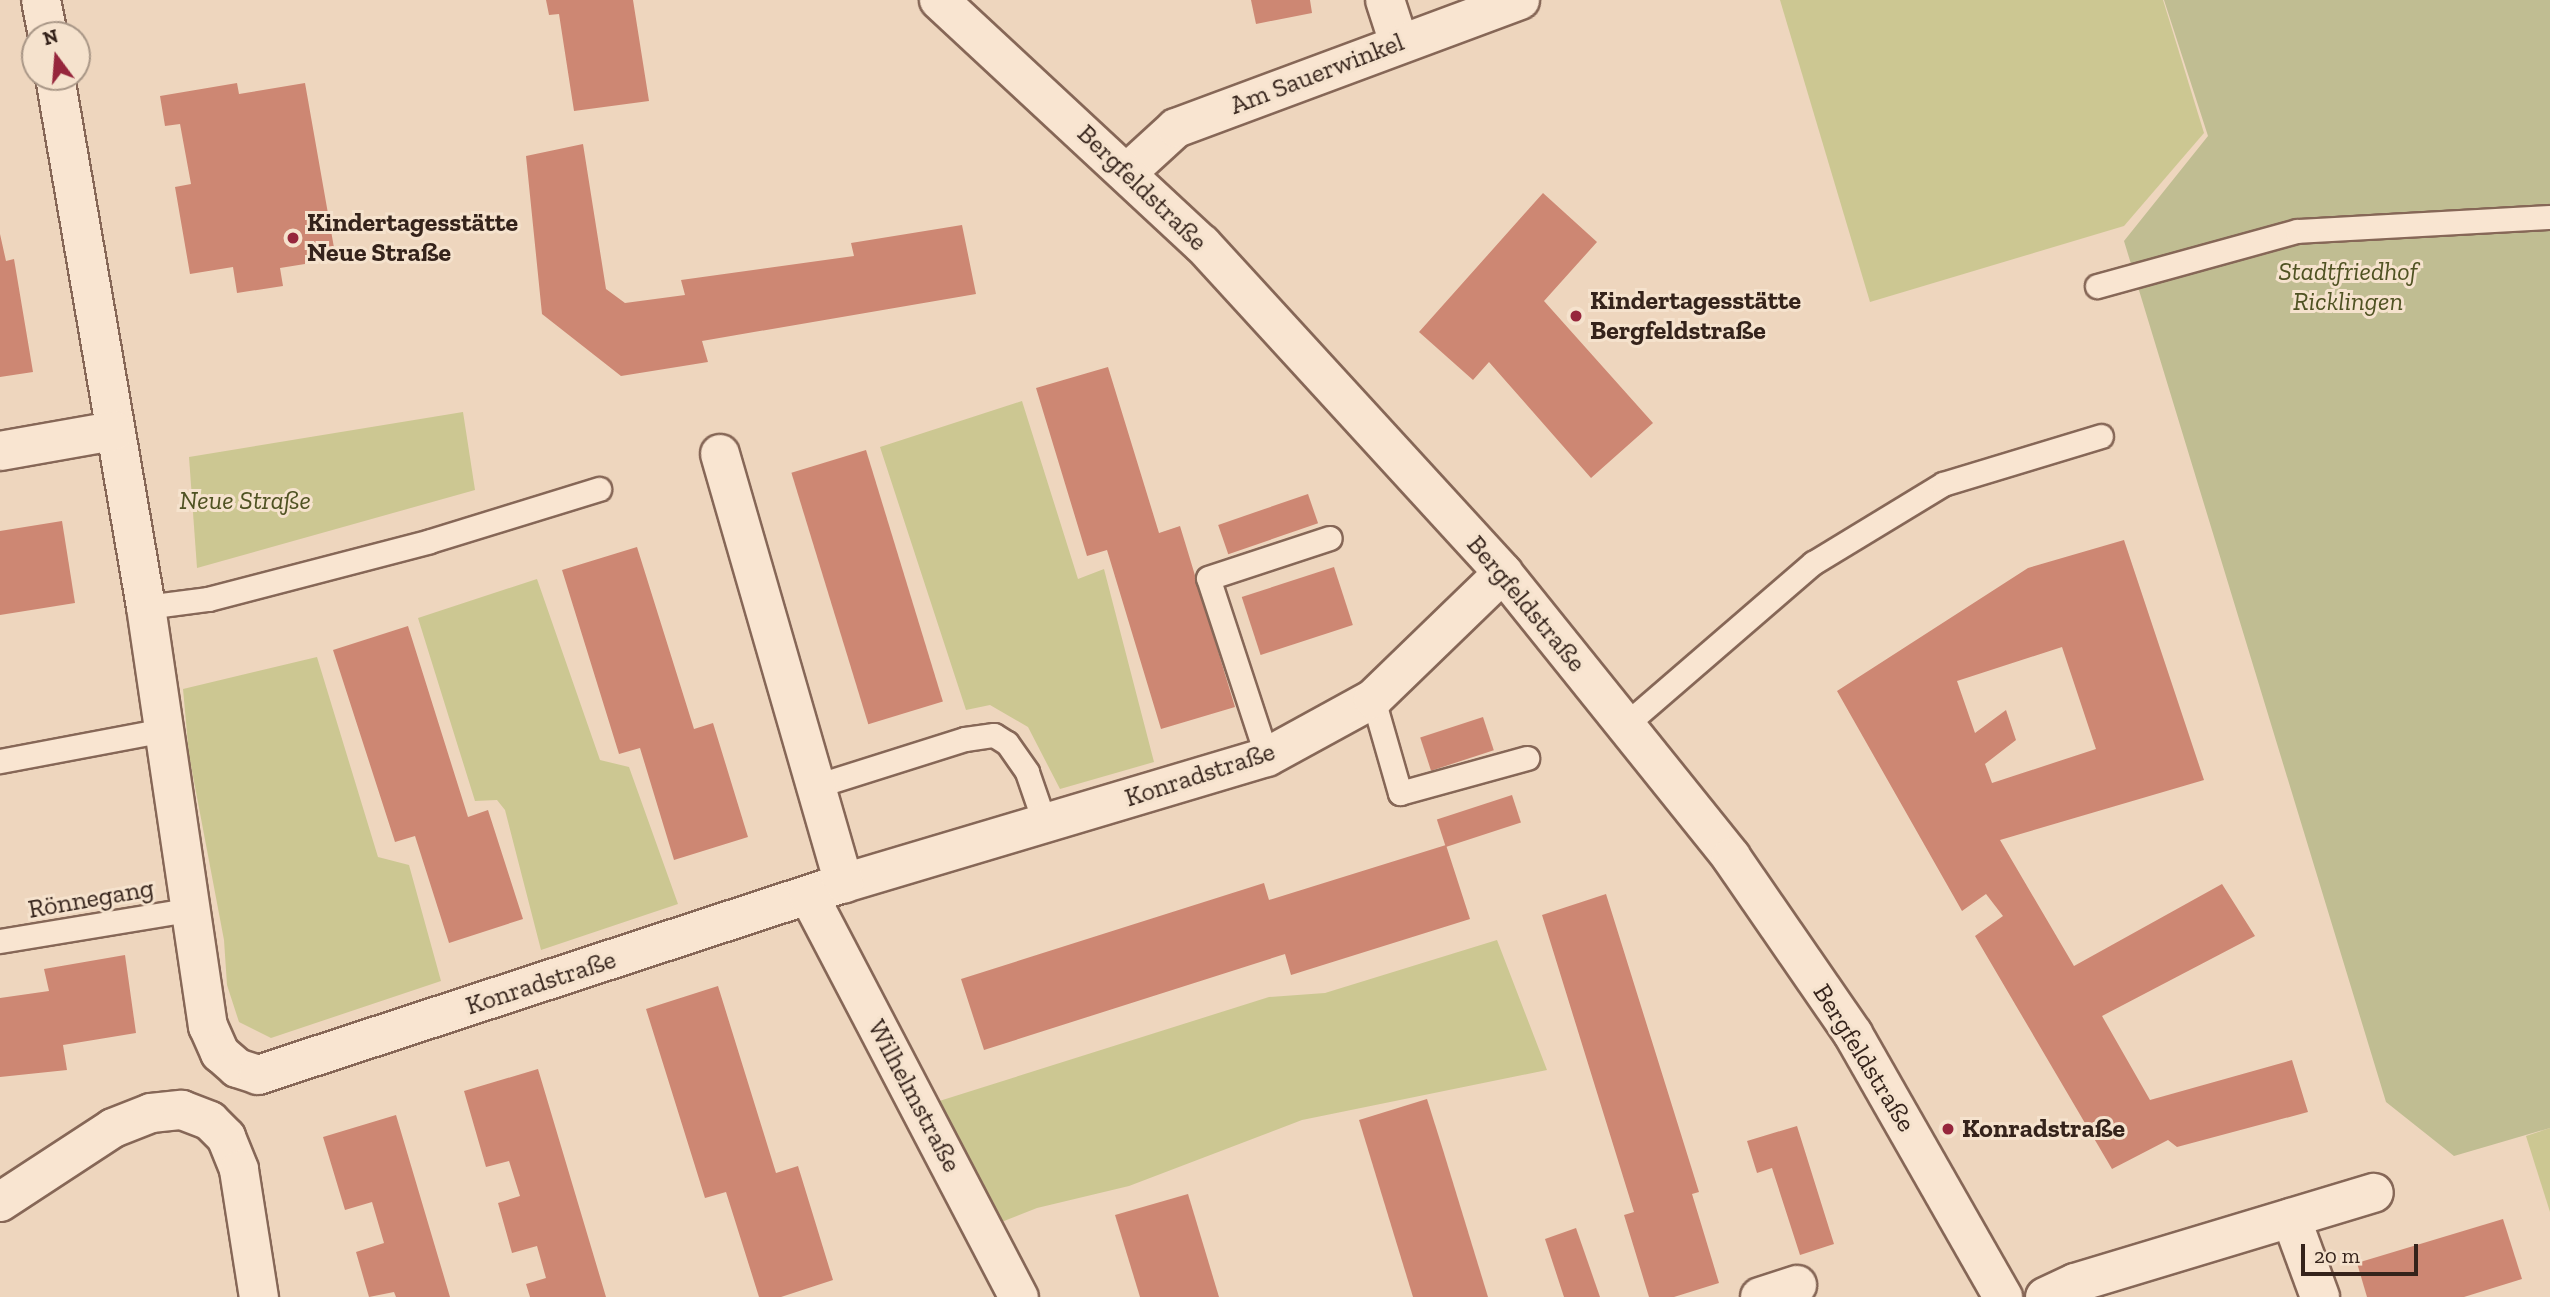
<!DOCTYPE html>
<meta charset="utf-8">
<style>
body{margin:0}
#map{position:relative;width:2550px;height:1297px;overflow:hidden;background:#eed6be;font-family:"Zilla Slab",serif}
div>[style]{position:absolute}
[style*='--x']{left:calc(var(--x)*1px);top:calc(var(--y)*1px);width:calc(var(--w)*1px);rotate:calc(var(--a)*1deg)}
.green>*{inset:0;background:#ccc792}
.cemetery>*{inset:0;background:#c0bd92}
.building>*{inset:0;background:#cd8773;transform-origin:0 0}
.roads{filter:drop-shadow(2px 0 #866757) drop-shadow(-2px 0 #866757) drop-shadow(0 2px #866757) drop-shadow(0 -2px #866757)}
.service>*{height:23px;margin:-11.5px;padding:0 11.5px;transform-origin:11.5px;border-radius:11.5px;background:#f9e5d1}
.minor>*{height:38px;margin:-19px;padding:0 19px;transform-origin:19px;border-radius:19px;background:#f9e5d1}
.tertiary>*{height:38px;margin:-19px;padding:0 19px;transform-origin:19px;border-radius:19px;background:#f9e5d1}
.dots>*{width:19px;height:19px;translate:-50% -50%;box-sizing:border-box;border:4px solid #f5e2cd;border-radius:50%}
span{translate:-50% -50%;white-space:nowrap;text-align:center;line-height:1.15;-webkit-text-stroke:6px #f5e2cd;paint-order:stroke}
.street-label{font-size:26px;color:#35231b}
.poi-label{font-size:26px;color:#35231b;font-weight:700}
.left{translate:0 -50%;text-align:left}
.park-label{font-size:26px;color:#4f5222;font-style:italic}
.north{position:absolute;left:21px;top:21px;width:70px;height:70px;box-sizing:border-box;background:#f5e2cd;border:2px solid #a89686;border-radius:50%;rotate:344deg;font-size:19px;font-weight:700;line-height:28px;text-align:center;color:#35231b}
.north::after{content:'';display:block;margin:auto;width:24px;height:32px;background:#96263c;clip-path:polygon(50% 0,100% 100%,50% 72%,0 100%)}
.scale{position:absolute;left:2301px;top:1244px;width:117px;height:32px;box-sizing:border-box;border:4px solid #35231b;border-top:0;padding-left:9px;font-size:21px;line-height:24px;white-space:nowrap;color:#35231b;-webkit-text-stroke:5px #f5e2cd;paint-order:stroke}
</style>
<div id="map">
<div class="green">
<div style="clip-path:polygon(1780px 0,2163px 0,2204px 133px,2124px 226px,1870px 302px)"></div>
<div style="clip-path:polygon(1022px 401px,1078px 579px,1104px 569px,1154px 762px,1060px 789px,1028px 727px,990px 705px,966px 710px,880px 447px)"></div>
<div style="clip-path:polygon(463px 412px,475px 490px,197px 568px,189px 457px)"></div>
<div style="clip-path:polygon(537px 579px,600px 760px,629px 767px,678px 904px,541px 950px,505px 810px,497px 800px,475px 801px,418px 618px)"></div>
<div style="clip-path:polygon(317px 657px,378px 857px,409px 865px,441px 981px,271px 1038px,239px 1022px,227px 985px,224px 940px,189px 755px,183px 689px)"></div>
<div style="clip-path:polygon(1497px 940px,1547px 1070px,1302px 1120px,1129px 1186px,1037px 1208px,999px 1223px,933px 1103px,1269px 997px,1325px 993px)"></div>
<div style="clip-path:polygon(2550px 1128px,2550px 1212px,2526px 1136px)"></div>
</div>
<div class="cemetery">
<div style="clip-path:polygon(2164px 0,2550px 0,2550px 1128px,2454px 1156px,2386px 1102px,2124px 241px,2208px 136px)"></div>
</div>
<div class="building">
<div style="clip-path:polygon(546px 0,633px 0,649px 101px,574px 111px,559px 14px,549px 15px)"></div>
<div style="clip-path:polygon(1251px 0,1310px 0,1312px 13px,1256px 24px)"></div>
<div style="clip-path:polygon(237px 83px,239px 94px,305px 83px,336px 259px,280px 268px,283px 286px,237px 293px,233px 267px,190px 274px,175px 187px,191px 184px,180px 124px,165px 126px,160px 96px)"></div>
<div style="clip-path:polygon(583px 144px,606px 289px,625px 303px,685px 295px,681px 280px,854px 256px,851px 243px,962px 225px,976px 294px,702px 341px,708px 362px,621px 376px,542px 314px,526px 156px)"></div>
<div style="clip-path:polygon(1543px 193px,1597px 242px,1544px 301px,1653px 423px,1591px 478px,1489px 362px,1473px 380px,1419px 332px)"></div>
<div style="clip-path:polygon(0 234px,6px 261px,14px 259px,33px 372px,0 377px)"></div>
<div style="clip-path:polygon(1108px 367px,1159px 533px,1180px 526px,1235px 707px,1161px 729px,1107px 550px,1087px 556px,1036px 388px)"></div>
<div style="left:866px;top:450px;width:263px;height:78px;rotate:73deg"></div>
<div style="left:1308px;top:494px;width:31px;height:95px;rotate:71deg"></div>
<div style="clip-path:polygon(62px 521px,75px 603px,0 615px,0 531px)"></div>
<div style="clip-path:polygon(evenodd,2124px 540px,2204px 780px,2000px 840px,2074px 966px,2222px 884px,2255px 936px,2102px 1016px,2150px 1100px,2292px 1060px,2308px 1112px,2177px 1147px,2168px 1140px,2112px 1169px,1975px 936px,2003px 916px,1986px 894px,1962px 911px,1837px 691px,2028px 568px,2124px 540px,2062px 647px,2096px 749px,1992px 783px,1985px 764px,2016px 740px,2006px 710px,1975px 733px,1957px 681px,2062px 647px)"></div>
<div style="clip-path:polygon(637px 547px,694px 729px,713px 723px,748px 837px,674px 860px,640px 748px,619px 754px,562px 570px)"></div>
<div style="left:1334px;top:567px;width:61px;height:97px;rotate:72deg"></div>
<div style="clip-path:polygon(408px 626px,468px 817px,488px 810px,523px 919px,449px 943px,415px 836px,395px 842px,333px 650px)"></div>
<div style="left:1483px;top:717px;width:35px;height:66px;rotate:72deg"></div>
<div style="left:1512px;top:795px;width:29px;height:79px;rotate:72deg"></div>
<div style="clip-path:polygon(1446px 845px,1470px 919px,1291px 975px,1285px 954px,984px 1050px,961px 979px,1264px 883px,1269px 900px)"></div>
<div style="clip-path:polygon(1606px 894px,1699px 1192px,1692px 1194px,1719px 1283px,1674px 1297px,1649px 1297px,1624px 1215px,1634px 1212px,1542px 915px)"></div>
<div style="clip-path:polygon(125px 955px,136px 1033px,63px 1045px,67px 1070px,0 1077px,0 998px,49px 991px,44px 969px)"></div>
<div style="clip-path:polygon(718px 986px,776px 1173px,798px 1166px,833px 1280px,781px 1297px,759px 1297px,726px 1192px,705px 1198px,646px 1009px)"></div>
<div style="clip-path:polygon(538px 1069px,606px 1297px,530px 1297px,526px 1284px,546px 1278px,537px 1246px,512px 1253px,498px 1203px,520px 1196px,509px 1161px,486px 1167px,464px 1091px)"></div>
<div style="clip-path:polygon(1427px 1099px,1443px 1150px,1488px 1297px,1413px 1297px,1359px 1120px)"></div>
<div style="clip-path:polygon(396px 1115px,450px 1297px,396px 1297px,394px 1292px,369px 1297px,356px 1252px,384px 1243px,372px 1202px,345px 1210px,323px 1137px)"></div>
<div style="clip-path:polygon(1797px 1126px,1834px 1244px,1800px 1255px,1772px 1168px,1757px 1173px,1747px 1141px)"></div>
<div style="clip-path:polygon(1188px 1194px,1219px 1297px,1140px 1297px,1115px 1215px)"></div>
<div style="clip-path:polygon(2503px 1219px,2522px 1279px,2464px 1297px,2367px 1297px,2357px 1263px)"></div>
<div style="clip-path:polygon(1576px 1228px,1600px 1297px,1564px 1297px,1545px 1239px)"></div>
</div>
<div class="roads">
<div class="service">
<div style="--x:2097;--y:286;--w:207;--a:-15.4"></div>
<div style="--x:2297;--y:231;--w:253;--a:-3.2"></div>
<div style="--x:146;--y:607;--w:63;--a:-7.4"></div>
<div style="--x:208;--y:599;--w:229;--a:-14.6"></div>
<div style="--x:430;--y:541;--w:177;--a:-17.1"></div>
<div style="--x:1373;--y:699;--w:98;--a:74"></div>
<div style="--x:1400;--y:793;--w:132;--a:-15.4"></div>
<div style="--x:1624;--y:726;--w:250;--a:-40.8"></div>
<div style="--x:1813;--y:563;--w:152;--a:-31.3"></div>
<div style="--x:1943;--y:484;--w:165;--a:-16.9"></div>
<div style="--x:1267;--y:757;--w:188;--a:-108.2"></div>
<div style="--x:1208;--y:578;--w:128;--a:-18.2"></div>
<div style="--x:0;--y:761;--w:167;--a:-10.7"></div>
<div style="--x:816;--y:786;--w:156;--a:-17.5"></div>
<div style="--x:965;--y:739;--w:29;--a:-8"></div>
<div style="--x:994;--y:735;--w:15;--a:32"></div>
<div style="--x:1007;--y:743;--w:35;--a:55"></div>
<div style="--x:1027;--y:772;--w:55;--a:70.9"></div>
<div style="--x:0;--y:941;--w:196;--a:-9.4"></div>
</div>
<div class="minor">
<div style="--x:41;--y:0;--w:36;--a:79"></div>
<div style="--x:1385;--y:0;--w:45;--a:72"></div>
<div style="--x:55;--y:77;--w:538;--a:80.26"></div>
<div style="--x:146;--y:607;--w:424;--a:81.6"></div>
<div style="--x:208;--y:1026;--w:30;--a:66"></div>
<div style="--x:220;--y:1053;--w:23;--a:41"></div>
<div style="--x:237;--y:1068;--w:22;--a:18"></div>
<div style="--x:258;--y:1075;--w:617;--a:-18.14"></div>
<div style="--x:844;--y:883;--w:441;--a:-16.6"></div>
<div style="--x:1267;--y:757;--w:121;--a:-28.7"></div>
<div style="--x:1373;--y:699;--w:181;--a:-44.1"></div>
<div style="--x:1128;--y:172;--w:65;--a:-42.5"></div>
<div style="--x:1176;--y:128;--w:367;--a:-20.4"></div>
<div style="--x:0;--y:451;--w:116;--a:-10"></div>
<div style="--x:720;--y:454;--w:447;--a:73.9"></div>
<div style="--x:809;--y:896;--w:453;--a:62.4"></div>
<div style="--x:0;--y:1202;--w:135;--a:-33.2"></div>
<div style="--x:113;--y:1128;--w:41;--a:-21.5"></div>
<div style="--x:151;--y:1113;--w:31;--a:-6"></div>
<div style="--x:182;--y:1110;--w:30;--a:21"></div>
<div style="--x:210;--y:1121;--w:23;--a:45"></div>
<div style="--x:226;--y:1137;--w:35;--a:68"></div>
<div style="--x:239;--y:1170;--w:129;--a:81.1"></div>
<div style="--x:2291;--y:1218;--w:84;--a:69.8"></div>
<div style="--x:1760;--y:1297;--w:39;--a:-18"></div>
<div style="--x:2045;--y:1297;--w:33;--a:-25"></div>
<div style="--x:2075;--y:1283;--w:312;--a:-16.8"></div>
</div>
<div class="tertiary">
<div style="--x:939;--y:0;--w:359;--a:42.9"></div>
<div style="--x:1202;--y:244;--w:446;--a:47.5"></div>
<div style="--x:1503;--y:573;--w:364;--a:51.2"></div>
<div style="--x:1731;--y:857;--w:215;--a:55.4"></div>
<div style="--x:1853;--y:1034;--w:303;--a:60.3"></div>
</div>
</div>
<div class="dots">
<div style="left:293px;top:238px;background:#96263c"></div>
<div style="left:1576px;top:316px;background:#96263c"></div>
<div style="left:1948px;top:1129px;background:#96263c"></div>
</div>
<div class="street-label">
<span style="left:1317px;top:74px;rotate:-21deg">Am Sauerwinkel</span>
<span style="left:1142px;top:188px;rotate:44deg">Bergfeldstraße</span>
<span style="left:1526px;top:604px;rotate:50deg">Bergfeldstraße</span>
<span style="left:1200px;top:775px;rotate:-18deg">Konradstraße</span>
<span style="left:91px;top:899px;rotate:-10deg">Rönnegang</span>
<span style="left:541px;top:983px;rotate:-18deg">Konradstraße</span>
<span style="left:1864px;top:1058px;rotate:58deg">Bergfeldstraße</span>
<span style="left:914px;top:1096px;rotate:62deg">Wilhelmstraße</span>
</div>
<div class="poi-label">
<span class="left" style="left:307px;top:238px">Kindertagesstätte<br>Neue Straße</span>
<span class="left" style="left:1590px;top:316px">Kindertagesstätte<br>Bergfeldstraße</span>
<span class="left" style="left:1962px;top:1129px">Konradstraße</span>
</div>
<div class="park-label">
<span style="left:2348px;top:287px">Stadtfriedhof<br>Ricklingen</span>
<span style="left:245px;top:501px">Neue Straße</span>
</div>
<div class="north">N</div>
<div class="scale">20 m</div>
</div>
